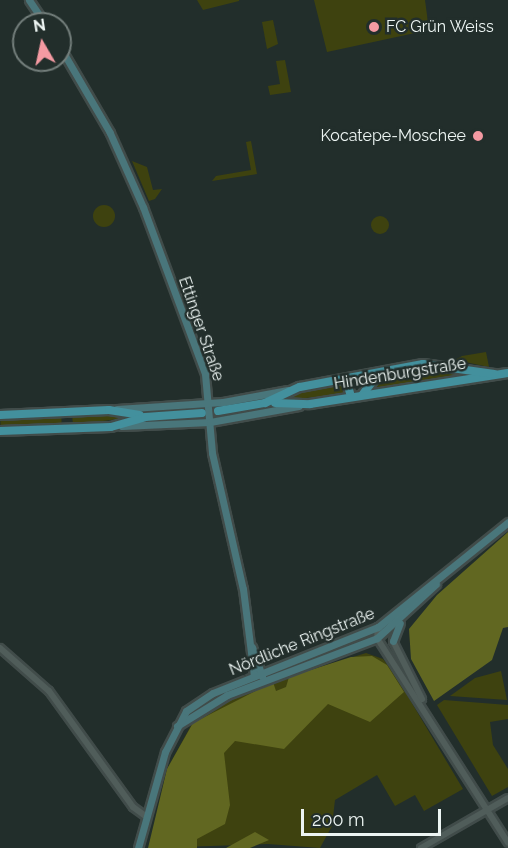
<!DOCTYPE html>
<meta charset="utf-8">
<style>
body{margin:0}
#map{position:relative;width:508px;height:848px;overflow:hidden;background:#222e2b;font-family:Raleway,sans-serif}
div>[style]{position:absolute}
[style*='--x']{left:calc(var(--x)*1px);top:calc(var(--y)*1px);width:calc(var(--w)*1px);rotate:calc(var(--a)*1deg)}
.green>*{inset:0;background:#3e420f;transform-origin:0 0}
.round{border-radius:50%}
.forest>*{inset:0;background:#616721}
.roads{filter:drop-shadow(2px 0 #414c4a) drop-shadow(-2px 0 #414c4a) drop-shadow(0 2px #414c4a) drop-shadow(0 -2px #414c4a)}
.tertiary>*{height:6px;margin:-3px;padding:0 3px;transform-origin:3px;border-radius:3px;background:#505d5a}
.secondary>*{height:7px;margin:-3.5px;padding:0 3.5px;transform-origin:3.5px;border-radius:3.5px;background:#49767b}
.primary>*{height:8px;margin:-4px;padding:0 4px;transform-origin:4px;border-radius:4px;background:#43909d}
.dots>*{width:16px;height:16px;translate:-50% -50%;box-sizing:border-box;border:3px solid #222e2b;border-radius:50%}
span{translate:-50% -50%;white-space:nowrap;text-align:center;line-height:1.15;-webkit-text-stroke:5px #222e2b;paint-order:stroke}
.poi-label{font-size:16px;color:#edf5f3}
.left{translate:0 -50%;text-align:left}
.right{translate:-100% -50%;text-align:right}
.street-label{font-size:16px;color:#edf5f3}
.north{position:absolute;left:12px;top:12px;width:60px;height:60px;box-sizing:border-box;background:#222e2b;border:2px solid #737e7b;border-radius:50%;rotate:351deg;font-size:16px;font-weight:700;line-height:24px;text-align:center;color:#edf5f3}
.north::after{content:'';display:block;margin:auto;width:21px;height:27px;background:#f49aa2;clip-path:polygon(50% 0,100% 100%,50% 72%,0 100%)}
.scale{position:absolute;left:301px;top:809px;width:140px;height:27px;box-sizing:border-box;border:3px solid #edf5f3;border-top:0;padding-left:8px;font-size:18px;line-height:21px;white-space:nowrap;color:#edf5f3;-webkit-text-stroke:4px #222e2b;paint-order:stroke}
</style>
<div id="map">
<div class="green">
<div style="clip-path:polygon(197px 0,239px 0,239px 1px,203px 10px)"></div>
<div style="clip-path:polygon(314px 0,425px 0,429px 30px,327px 52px)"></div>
<div style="clip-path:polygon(273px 20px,278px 44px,267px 49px,262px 22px)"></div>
<div style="clip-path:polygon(285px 60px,291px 92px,270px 95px,268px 86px,280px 84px,276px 61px)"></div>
<div style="clip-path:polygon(251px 141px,257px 174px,212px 181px,216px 176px,251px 170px,246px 142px)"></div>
<div style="clip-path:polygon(132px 161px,147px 167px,153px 190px,162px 189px,155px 199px,149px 201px)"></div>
<div class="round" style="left:93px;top:205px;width:22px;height:22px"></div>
<div class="round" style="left:371px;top:216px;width:18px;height:18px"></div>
<div style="clip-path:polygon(486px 352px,489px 367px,455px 360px,462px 356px)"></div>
<div style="clip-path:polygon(422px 366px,479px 374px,370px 390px,380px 375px)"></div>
<div style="clip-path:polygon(342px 382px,344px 395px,281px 400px,301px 391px)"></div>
<div style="clip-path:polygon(106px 412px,133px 417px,73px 425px,72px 414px)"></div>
<div style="left:61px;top:414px;width:14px;height:61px;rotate:86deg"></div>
<div style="clip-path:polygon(366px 653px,383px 659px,394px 673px,463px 789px,424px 811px,415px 795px,395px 806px,377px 775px,335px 800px,332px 826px,320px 848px,268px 844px,150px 848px,167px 769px,193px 722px,250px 689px)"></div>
<div style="clip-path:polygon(501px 671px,507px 700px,450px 696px,475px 678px)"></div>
<div style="clip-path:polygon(444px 700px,508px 705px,508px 719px,490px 722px,493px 745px,508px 769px,508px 787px,492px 796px,437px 705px)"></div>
</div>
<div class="forest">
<div style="clip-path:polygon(508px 532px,508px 627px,503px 628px,492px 660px,434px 701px,411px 659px,409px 629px,437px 595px)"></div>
<div style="clip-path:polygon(372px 656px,387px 665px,404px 692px,370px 722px,328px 704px,284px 749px,235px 741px,224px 753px,230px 805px,225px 824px,197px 839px,197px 848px,148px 848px,167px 769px,193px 723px,273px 682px,276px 691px,286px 687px,289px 677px,351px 657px)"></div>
<div style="clip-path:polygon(255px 832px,269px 840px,250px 848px,226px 848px)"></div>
</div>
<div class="roads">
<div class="tertiary">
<div style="--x:378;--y:627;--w:11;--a:95"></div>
<div style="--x:377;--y:638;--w:243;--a:57.4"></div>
<div style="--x:393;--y:641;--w:65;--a:63.4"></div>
<div style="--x:0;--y:648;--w:65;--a:41.3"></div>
<div style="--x:49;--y:691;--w:143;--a:54.1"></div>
<div style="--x:133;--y:807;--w:17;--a:36"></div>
<div style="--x:421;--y:848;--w:100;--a:-29.9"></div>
</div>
<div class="secondary">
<div style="--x:29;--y:0;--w:29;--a:56"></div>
<div style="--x:60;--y:47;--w:99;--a:59.8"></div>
<div style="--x:110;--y:133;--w:81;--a:66"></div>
<div style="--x:143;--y:207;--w:178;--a:69.6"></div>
<div style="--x:205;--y:374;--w:79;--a:84.9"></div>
<div style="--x:212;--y:453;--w:139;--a:77.2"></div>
<div style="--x:243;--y:589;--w:88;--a:82.8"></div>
<div style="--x:117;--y:409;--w:106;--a:-3.8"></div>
<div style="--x:223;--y:402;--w:66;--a:-10.5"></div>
<div style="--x:122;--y:426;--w:88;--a:-2.6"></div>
<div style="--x:210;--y:422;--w:90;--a:-10.2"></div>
<div style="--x:393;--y:641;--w:19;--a:-69"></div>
<div style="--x:252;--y:647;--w:31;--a:71"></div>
<div style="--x:177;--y:726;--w:59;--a:-31.8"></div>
<div style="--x:227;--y:695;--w:160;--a:-20.8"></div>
<div style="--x:377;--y:638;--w:80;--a:-42.5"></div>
<div style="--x:138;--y:848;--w:100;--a:-74.3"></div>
<div style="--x:165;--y:752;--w:46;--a:-62.9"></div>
<div style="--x:186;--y:711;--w:32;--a:-34"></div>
<div style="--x:213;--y:693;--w:178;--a:-21.8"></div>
<div style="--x:378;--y:627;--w:167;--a:-38.9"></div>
</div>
<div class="primary">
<div style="--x:346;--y:379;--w:18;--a:74"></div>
<div style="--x:363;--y:394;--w:26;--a:-53"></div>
<div style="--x:275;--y:403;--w:35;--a:2"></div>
<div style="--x:310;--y:404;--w:200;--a:-8.9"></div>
<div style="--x:218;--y:411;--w:48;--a:-9.7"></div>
<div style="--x:265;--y:403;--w:38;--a:-25"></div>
<div style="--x:300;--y:387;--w:125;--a:-10.6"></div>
<div style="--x:423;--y:364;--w:72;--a:8"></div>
<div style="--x:0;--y:415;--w:109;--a:-2.6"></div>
<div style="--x:109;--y:410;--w:31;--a:9"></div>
<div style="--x:0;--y:431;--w:111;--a:-2.1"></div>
<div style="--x:111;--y:427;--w:35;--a:-16"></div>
<div style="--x:145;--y:417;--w:57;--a:-4"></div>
</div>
</div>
<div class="dots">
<div style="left:374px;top:27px;background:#f49aa2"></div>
<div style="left:478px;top:136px;background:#f49aa2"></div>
</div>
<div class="poi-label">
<span class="left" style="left:386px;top:27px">FC Grün Weiss</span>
<span class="right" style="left:466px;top:136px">Kocatepe-Moschee</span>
</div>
<div class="street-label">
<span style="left:201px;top:329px;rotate:71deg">Ettinger Straße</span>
<span style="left:400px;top:374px;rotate:-9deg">Hindenburgstraße</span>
<span style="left:302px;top:642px;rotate:-22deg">Nördliche Ringstraße</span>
</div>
<div class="north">N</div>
<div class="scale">200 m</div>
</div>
